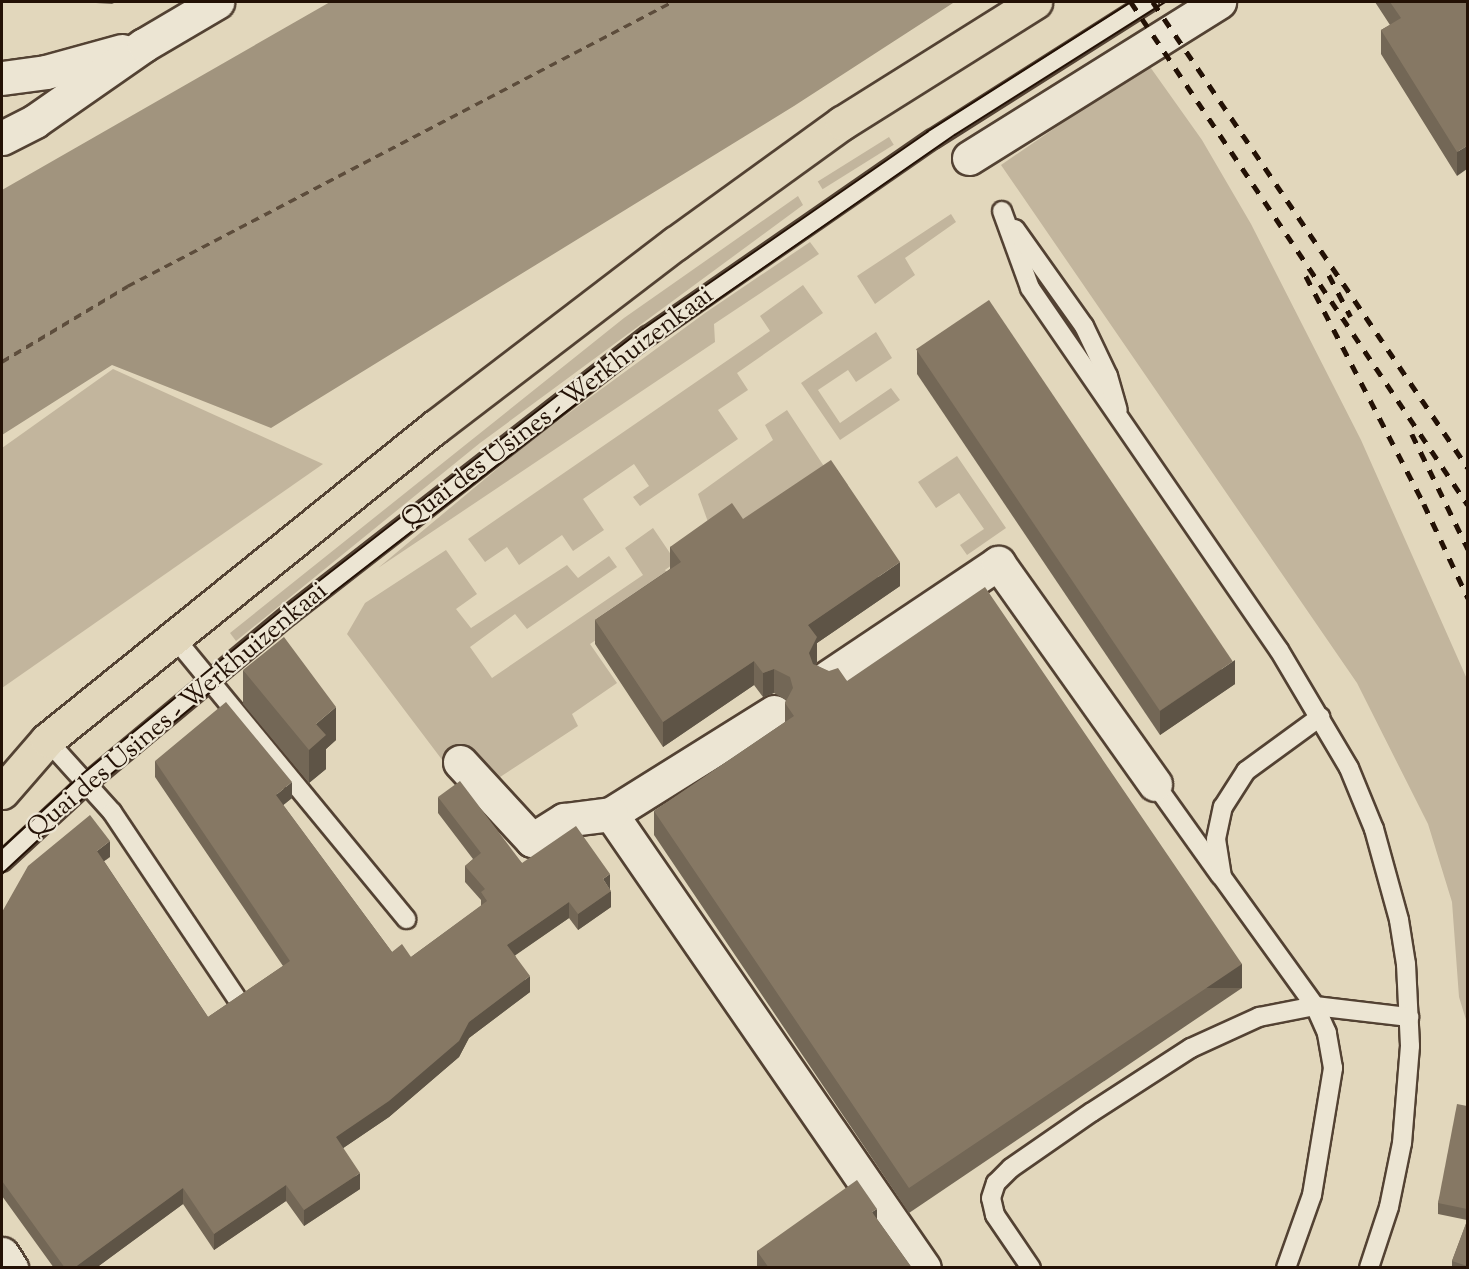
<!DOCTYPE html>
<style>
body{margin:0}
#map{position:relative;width:1469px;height:1269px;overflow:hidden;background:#e2d7bc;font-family:"Sorts Mill Goudy",serif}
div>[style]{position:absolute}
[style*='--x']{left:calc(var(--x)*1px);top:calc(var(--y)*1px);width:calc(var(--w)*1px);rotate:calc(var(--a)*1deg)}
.green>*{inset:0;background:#c2b59d;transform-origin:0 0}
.water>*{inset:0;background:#a1947e}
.ferry>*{height:1.5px;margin-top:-0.75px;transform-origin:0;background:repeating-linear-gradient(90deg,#5c4c3b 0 8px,transparent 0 14px)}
.roads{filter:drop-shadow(2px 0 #534233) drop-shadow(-2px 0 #534233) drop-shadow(0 2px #534233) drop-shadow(0 -2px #534233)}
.lane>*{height:18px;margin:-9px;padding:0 9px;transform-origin:9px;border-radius:9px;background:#ece5d3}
.street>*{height:33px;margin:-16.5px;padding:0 16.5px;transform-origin:16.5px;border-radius:16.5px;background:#ece5d3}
.secondary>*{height:33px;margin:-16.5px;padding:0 16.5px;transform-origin:16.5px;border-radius:16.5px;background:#ece5d3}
.primary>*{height:33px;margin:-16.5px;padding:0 16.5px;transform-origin:16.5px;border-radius:16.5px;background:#e2d7bc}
.tram>*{height:1.5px;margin:-0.75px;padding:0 0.75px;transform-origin:0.75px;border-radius:0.75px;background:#231105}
.rail>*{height:4.5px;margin-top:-2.25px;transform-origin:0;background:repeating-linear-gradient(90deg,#231105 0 10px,transparent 0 20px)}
.wall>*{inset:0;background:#736756}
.shaded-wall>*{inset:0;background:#5e5446;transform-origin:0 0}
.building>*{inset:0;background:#867864;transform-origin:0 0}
span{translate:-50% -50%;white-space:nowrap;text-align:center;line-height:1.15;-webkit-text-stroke:4.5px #ece5d3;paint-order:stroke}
.street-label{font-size:26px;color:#231105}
.frame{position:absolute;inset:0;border:3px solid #231105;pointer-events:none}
</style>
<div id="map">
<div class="green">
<div style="clip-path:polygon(1148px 64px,1202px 140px,1251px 224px,1361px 440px,1467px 679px,1467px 1023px,1459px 997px,1452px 902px,1428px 824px,1357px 683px,1001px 165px)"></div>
<div style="left:889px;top:137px;width:9px;height:84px;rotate:58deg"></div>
<div style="clip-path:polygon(798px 196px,803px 205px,480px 443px,236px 641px,230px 633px,624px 318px)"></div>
<div style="clip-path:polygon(951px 214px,956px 222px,905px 258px,915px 275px,875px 304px,857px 276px)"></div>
<div style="clip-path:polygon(810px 242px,819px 254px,714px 324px,715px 342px,378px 568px,528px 443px,705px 313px)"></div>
<div style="clip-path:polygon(803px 285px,823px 313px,737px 373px,748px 390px,718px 410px,738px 439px,640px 506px,633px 497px,649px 486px,634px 464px,583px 499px,604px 530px,573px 551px,562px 535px,519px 565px,507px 547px,485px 562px,468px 539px,770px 331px,760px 316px)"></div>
<div style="clip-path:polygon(876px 332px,892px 358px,856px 382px,848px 370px,818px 390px,840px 423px,891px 388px,900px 400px,840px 440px,801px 383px)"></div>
<div style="clip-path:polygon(113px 369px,323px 464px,2px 688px,2px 448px)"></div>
<div style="clip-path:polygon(787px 410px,833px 480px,713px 536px,698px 494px,773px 440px,765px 425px)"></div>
<div style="clip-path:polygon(957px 456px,1006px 528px,967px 555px,960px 545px,984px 529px,959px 493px,936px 508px,918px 482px)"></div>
<div style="clip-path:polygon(653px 528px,676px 562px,665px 570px,678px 585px,590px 644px,617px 683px,572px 714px,578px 726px,494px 781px,446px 765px,347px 634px,365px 603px,446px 550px,477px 594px,456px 609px,471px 628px,567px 565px,578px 578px,609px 556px,617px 567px,527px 629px,515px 614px,470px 647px,492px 678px,643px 575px,625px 548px)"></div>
</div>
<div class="water">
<div style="clip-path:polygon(330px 2px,952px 2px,953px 3px,794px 106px,271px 428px,112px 365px,2px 435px,2px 190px)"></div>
</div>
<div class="ferry">
<div style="--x:2;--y:361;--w:146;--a:-31"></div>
<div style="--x:127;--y:286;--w:614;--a:-27.57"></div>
<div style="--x:2;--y:363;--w:147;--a:-31.1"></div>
<div style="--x:128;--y:287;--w:616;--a:-27.56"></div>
</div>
<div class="roads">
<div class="lane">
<div style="--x:1002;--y:211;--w:82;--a:70"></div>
<div style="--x:1030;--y:288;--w:439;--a:55.5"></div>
<div style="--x:1279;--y:650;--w:137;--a:59.3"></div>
<div style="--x:1349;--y:768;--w:66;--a:67.7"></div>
<div style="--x:1374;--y:829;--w:94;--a:74.6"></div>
<div style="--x:1399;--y:920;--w:45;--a:81"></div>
<div style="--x:1406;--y:964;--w:82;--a:87.2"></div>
<div style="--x:1410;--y:1046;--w:97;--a:94.7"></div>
<div style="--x:1402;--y:1143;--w:65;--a:101.5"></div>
<div style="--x:1389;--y:1207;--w:64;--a:108.2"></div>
<div style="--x:1015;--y:229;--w:119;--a:54.6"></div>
<div style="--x:1084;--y:326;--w:55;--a:64.4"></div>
<div style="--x:1108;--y:376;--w:35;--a:74"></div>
<div style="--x:173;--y:636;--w:367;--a:50.5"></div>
<div style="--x:47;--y:740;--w:97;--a:47.9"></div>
<div style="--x:112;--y:812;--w:223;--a:56.2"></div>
<div style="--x:1155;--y:784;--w:112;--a:54.5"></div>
<div style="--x:2;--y:862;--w:115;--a:-42.9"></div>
<div style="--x:86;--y:784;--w:264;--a:-39.8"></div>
<div style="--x:289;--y:615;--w:455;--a:-37.9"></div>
<div style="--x:648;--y:336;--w:346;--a:-34.7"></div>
<div style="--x:933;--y:139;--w:256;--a:-32.4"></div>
<div style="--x:1031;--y:1268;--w:64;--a:-124.2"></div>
<div style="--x:995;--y:1215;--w:17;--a:-103"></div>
<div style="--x:991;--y:1198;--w:16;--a:-72"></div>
<div style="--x:996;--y:1183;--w:21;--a:-45"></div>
<div style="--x:1011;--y:1168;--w:98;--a:-34.7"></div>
<div style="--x:1092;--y:1112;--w:118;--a:-32.9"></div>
<div style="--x:1191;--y:1048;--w:75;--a:-24.5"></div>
<div style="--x:1259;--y:1017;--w:57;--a:-11.1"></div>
<div style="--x:1315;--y:1006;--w:95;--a:6.7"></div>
<div style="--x:1286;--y:1268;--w:77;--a:-70.4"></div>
<div style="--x:1312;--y:1195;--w:129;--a:-80.6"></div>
<div style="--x:1333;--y:1068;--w:36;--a:-100"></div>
<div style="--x:1327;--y:1033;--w:30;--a:-114"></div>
<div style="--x:1315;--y:1006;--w:159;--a:-125.8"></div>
<div style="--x:1222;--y:877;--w:38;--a:-99"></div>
<div style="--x:1216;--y:839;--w:33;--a:-78"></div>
<div style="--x:1223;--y:807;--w:43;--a:-57.4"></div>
<div style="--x:1246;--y:771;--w:92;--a:-36.1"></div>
</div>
<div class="street">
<div style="--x:969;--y:158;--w:295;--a:-32"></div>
<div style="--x:828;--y:677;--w:205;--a:-33.8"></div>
<div style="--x:998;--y:563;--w:271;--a:54.6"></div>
<div style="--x:774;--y:712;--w:192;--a:148"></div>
<div style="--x:611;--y:814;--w:551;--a:55.42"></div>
<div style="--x:460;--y:762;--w:106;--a:47.3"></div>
<div style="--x:532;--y:840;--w:38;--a:-32"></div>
<div style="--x:564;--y:820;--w:47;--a:-7.3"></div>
</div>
<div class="secondary">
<div style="--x:2;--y:78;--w:44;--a:-7.8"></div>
<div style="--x:46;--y:72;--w:79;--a:-15.4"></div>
<div style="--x:2;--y:138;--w:37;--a:-27"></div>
<div style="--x:35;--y:121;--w:133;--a:-34.9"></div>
<div style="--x:144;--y:45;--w:85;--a:-30.5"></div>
<div style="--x:2;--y:1254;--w:17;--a:57"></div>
</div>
<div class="primary">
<div style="--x:2;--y:792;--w:69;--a:-49.1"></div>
<div style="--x:47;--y:740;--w:499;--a:-38.9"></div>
<div style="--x:435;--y:427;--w:303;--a:-37.4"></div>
<div style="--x:676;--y:243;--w:205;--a:-35.9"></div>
<div style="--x:842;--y:123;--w:228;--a:-32.1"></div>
</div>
</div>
<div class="tram">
<div style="--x:2;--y:848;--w:106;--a:-42.7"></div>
<div style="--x:80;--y:776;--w:263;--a:-39.4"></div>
<div style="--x:283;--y:609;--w:456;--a:-37.9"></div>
<div style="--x:643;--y:329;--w:346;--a:-34.7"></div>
<div style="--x:927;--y:132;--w:242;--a:-32.5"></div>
<div style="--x:2;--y:874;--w:123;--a:-43"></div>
<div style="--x:92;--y:790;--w:262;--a:-39.6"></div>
<div style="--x:294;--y:623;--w:455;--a:-37.8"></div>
<div style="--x:654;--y:344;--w:366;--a:-34.8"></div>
<div style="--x:955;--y:135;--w:249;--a:-32.3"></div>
</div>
<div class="rail">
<div style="--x:1131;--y:2;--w:605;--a:56.18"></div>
<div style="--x:1153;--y:2;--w:562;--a:55.94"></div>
<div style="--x:1329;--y:275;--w:47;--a:62.4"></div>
<div style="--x:1306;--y:276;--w:257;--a:62.6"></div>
<div style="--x:1424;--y:504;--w:104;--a:64.9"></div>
<div style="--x:1412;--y:434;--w:128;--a:64"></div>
</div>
<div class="wall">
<div style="clip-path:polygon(95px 2px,116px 2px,112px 4px,96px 3px)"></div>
<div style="clip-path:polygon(1375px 2px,1467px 2px,1457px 176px,1381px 54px,1381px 30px,1390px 25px)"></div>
<div style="clip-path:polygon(917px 350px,1235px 684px,1160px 735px,917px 374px)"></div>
<div style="clip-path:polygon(743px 519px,900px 586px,817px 643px,817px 662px,816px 665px,847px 681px,1242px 988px,909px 1213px,654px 835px,654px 811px,785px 722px,785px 703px,786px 700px,774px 693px,763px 697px,754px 685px,663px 747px,595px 644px,595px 620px,670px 569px,670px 547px)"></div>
<div style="clip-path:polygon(243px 670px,336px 740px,326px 749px,326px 769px,309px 783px,243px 704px)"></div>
<div style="clip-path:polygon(155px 761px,292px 798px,283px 805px,392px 952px,411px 957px,481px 906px,481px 900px,465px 882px,465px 866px,473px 859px,438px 813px,438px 797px,522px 863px,610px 889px,611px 907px,578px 930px,569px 918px,515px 955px,530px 992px,469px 1038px,459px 1057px,389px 1117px,343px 1148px,360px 1189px,304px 1226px,286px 1201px,214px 1250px,183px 1204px,96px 1268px,54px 1268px,2px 1196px,2px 912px,110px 857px,104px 861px,208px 1017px,283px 966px,155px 777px)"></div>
<div style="clip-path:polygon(1467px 1106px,1467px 1220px,1438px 1214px,1438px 1203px)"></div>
<div style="clip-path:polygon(877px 1219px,912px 1268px,757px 1268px,757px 1251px)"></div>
<div style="clip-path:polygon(1467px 1221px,1467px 1268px,1452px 1268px,1452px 1261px)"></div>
</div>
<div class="shaded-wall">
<div style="clip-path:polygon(1467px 146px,1467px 169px,1457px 176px,1457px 152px)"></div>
<div style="clip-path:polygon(900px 562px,900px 586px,817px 643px,817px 662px,809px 678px,808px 625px)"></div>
<div style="clip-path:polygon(1235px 660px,1235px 684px,1160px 735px,1160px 711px)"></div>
<div style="clip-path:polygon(754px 661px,754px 685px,663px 747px,663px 722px)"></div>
<div style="clip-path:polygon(774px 669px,774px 693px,763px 697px,763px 673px)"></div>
<div style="clip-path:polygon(336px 707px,336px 740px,326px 749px,326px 769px,309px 783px,309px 750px,316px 724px)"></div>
<div style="clip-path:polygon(292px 782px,292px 798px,276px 811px,276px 795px)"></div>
<div style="clip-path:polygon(110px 841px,110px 857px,97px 866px,97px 851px)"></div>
<div style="clip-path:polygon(610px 874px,610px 890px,603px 879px)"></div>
<div style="clip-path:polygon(611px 891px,611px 907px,578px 930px,578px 914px)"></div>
<div style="clip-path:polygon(569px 902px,569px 918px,507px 961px,507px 945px)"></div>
<div style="left:1242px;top:964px;width:24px;height:401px;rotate:90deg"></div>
<div style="clip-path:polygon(530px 976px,530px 992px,469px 1038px,459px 1057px,389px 1117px,336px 1153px,336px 1137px,469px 1022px)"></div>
<div style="clip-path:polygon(360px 1173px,360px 1189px,304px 1226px,304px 1210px)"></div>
<div style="clip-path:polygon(286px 1185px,286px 1201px,214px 1250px,214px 1234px)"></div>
<div style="clip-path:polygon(183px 1188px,183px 1204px,96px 1268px,74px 1268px)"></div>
<div style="clip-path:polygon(877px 1209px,877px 1233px,872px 1212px)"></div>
</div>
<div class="building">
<div style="clip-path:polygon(1390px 2px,1467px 2px,1467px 146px,1457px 152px,1381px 30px,1401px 18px)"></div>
<div style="left:989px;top:300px;width:436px;height:88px;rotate:56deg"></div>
<div style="clip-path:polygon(831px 460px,900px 562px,808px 625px,817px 637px,809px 653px,813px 664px,829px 671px,838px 668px,847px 681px,985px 587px,1242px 964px,909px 1188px,654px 811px,794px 716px,785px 703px,793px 688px,790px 677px,774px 669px,763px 673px,754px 661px,663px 722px,595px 620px,681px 562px,670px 547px,732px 503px,743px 519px)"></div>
<div style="clip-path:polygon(284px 637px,336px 707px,316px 724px,326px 735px,309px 750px,243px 670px)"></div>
<div style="clip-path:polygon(226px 702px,292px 782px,276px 795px,392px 952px,402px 944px,411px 957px,487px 901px,481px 892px,485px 889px,465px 866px,481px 853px,438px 797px,460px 781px,522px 863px,576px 826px,610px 874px,603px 879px,611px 891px,578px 914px,569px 902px,507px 945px,530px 976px,469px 1022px,459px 1041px,389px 1101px,336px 1137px,360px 1173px,304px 1210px,286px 1185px,214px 1234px,183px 1188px,74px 1268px,65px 1268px,2px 1181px,2px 912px,28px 866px,90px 815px,110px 841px,97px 851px,208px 1017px,290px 961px,155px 761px)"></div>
<div style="clip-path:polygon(1457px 1104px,1467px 1106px,1467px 1209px,1438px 1203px)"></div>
<div style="clip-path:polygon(857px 1180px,877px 1209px,872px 1212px,912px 1268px,769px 1268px,757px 1251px)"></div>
<div style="clip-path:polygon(1467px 1221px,1467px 1266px,1452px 1261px)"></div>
</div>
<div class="street-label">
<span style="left:558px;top:408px;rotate:-37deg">Quai des Usines - Werkhuizenkaai</span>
<span style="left:178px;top:711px;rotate:-40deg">Quai des Usines - Werkhuizenkaai</span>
</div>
<div class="frame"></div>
</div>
